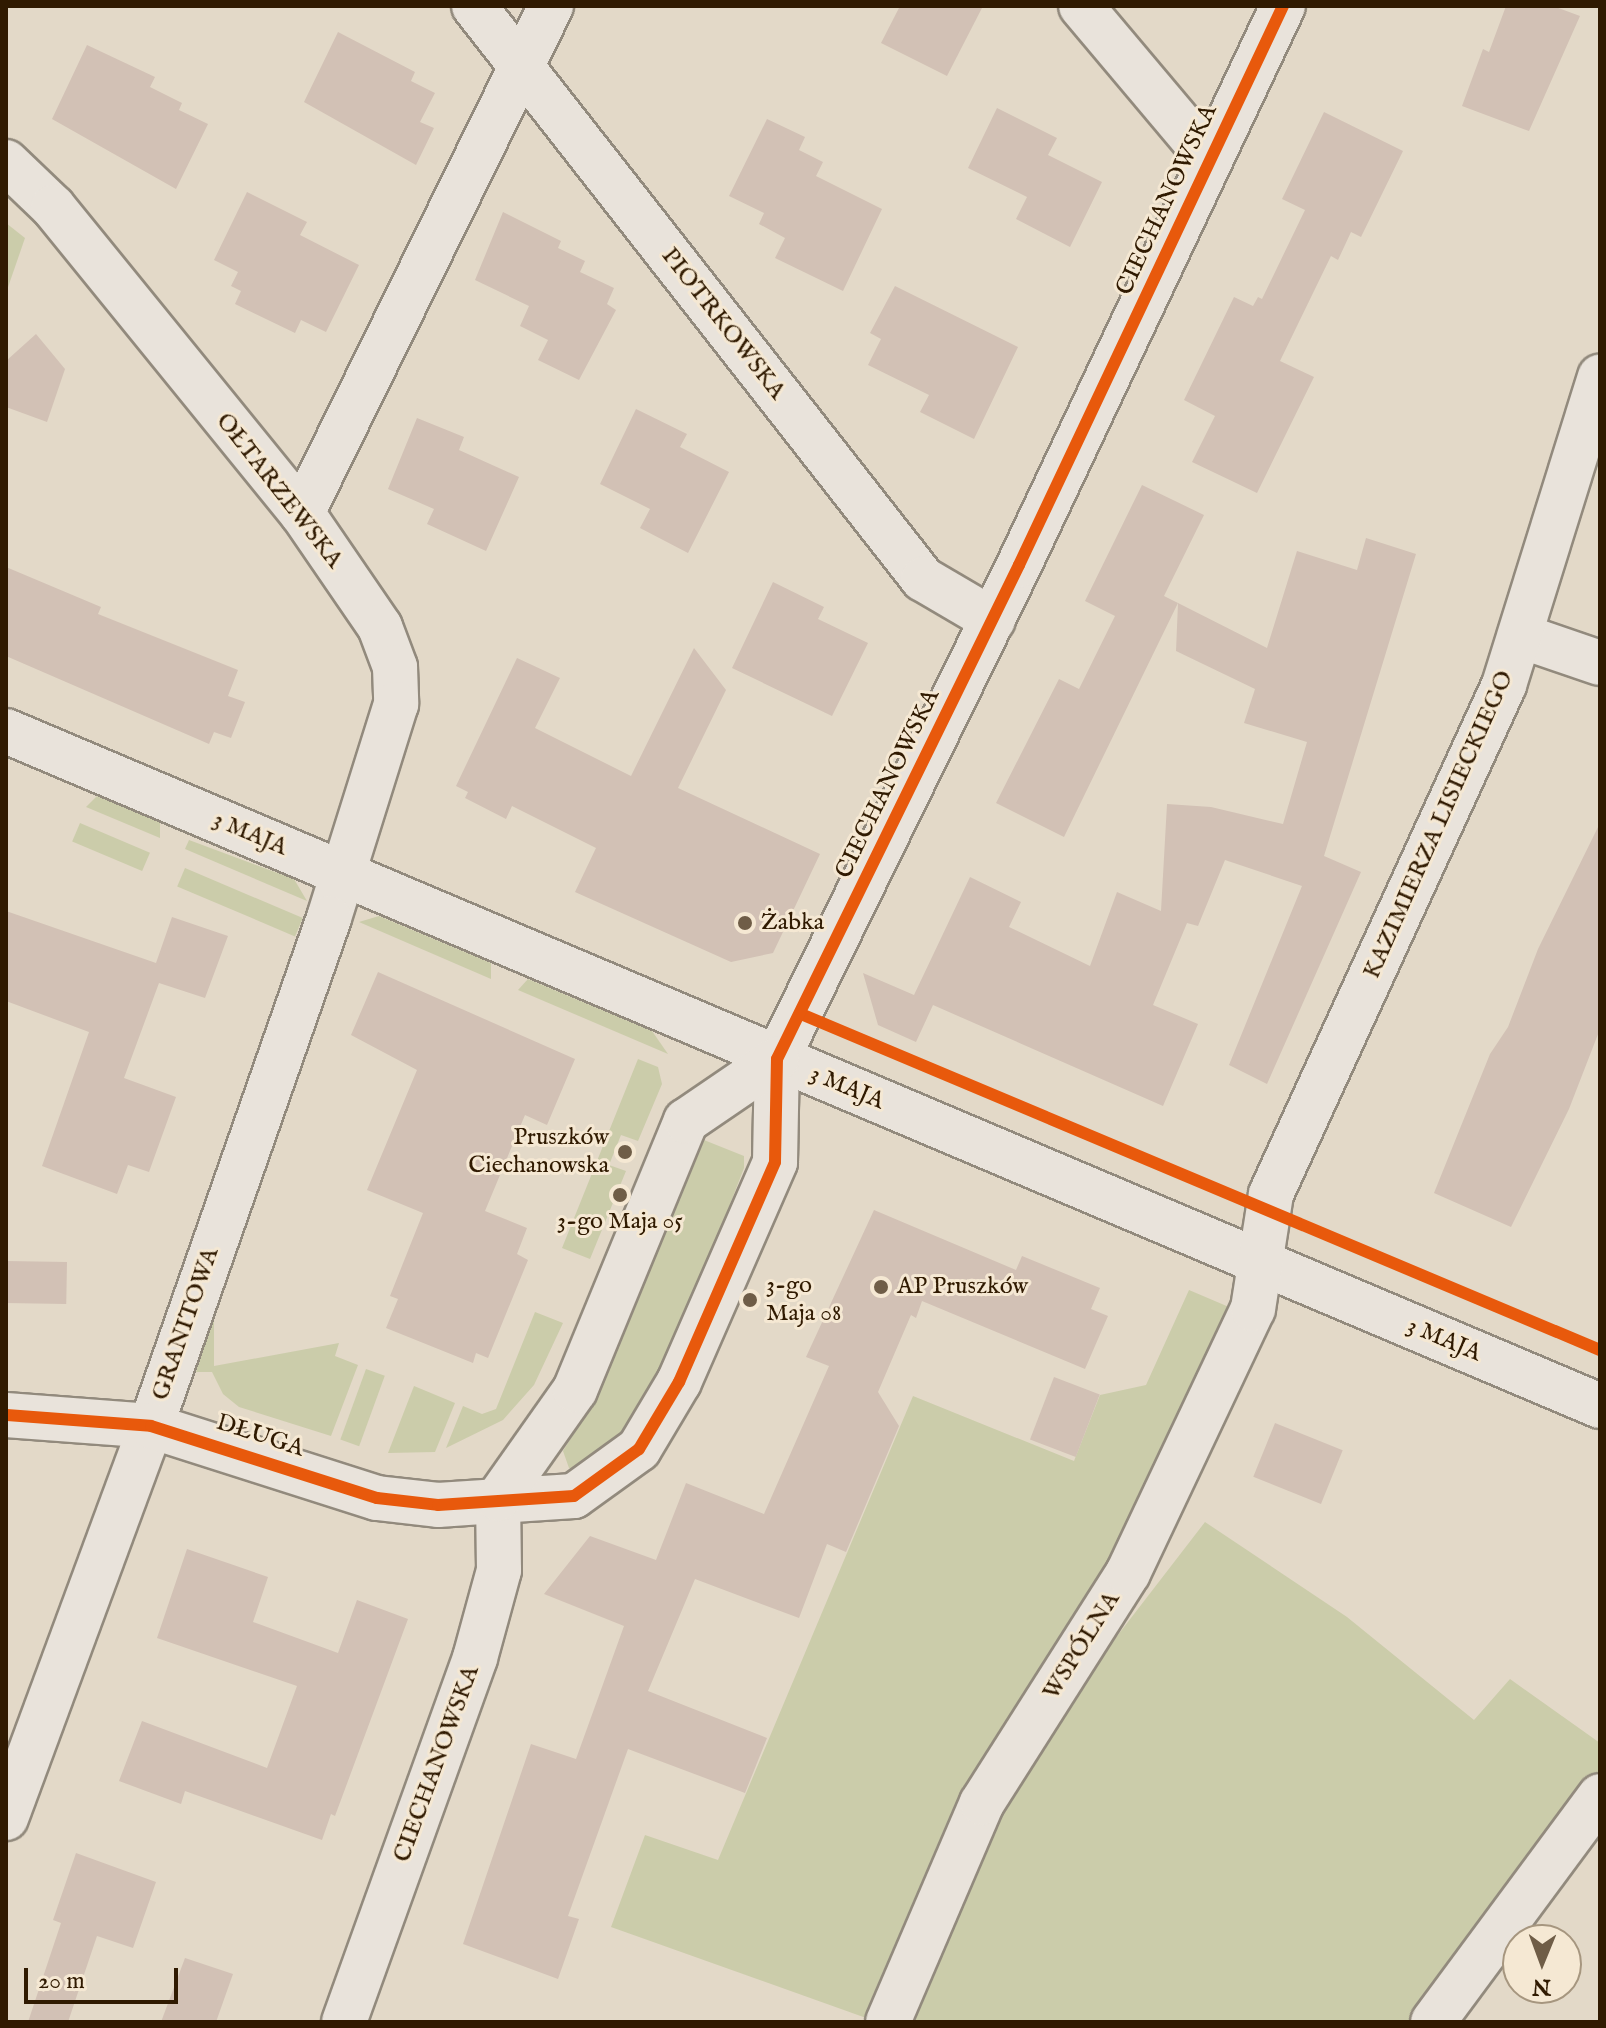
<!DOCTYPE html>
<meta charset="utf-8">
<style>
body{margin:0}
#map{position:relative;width:1606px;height:2028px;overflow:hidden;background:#e3d9c8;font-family:"IM FELL English",serif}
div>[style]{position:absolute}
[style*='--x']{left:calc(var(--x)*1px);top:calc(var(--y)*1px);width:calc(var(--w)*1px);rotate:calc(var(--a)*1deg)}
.green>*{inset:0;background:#cbccaa;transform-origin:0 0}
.building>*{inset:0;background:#d2c1b5;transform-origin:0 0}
.roads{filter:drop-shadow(2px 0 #928a7d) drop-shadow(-2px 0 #928a7d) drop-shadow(0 2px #928a7d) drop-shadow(0 -2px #928a7d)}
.minor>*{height:44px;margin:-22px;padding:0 22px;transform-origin:22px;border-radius:22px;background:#e9e3db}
.cycleway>*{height:12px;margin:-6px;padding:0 6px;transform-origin:6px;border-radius:6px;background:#e8590c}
.dots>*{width:22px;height:22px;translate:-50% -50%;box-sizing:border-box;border:4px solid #f5e8d3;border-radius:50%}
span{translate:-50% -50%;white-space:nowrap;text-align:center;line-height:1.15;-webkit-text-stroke:6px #f5e8d3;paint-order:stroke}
.street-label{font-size:24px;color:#301a01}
.poi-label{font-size:24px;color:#301a01}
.left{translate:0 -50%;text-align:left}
.right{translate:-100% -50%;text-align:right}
.frame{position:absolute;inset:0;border:8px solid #301a01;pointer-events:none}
.north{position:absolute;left:1502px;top:1924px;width:80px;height:80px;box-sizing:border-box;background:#f5e8d3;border:2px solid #a6967f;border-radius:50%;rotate:181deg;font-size:22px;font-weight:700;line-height:32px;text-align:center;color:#301a01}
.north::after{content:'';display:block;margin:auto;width:28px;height:36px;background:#6f5d47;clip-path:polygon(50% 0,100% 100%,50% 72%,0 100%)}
.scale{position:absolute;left:24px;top:1968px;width:154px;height:36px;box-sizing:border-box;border:4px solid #301a01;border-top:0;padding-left:10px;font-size:24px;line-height:28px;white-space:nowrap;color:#301a01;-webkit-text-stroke:6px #f5e8d3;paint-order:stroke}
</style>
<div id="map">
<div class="green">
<div style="clip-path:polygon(6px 223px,25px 238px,6px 293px)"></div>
<div style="clip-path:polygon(97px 796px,160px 822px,160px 838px,86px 807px)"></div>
<div style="left:80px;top:823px;width:76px;height:20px;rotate:23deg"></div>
<div style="clip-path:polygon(189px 840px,294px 879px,307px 901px,185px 849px)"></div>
<div style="left:185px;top:868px;width:128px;height:20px;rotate:23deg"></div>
<div style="clip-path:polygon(379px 916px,491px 963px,491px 979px,359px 922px)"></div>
<div style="clip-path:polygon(528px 979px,652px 1031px,668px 1054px,518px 990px)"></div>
<div style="clip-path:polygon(638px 1059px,658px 1067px,662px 1084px,638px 1141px,621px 1135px,609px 1165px,626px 1171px,590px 1259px,562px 1248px)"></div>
<div style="clip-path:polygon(704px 1140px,744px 1156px,744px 1168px,688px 1313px,663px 1373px,626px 1431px,576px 1471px,569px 1468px,563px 1451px,594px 1401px)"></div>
<div style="clip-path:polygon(1189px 1290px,1236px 1310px,1108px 1574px,869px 2019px,611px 1927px,645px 1835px,718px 1860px,913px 1396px,1074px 1461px,1100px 1395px,1146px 1385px)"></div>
<div style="clip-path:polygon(535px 1312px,563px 1323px,534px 1385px,503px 1420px,446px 1448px,463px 1406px,482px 1414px,496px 1409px)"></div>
<div style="clip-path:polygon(208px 1319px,214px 1322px,214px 1366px,339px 1343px,335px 1356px,358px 1365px,331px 1436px,239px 1407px,223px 1394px,212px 1372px,196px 1372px)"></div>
<div style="left:366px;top:1369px;width:20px;height:75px;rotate:20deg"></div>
<div style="clip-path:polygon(414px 1386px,455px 1403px,435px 1452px,388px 1453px)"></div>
<div style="clip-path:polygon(1205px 1522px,1347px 1617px,1474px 1720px,1510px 1679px,1600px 1743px,1600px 1784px,1420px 2022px,915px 2022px,919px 1994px,1007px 1799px,1067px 1701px)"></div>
</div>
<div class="building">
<div style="clip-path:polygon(900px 6px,983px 6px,947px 76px,881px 43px)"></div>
<div style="clip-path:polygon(1506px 6px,1553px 6px,1580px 16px,1529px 131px,1462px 106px,1483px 49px,1489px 52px)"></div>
<div style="clip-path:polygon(338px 32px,415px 72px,411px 81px,435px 93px,420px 122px,434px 128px,416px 165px,304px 102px)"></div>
<div style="clip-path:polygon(87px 45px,155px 77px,150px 87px,182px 103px,179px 110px,208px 124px,176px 189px,52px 119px)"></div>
<div style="clip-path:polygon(997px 108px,1057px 138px,1048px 155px,1102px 182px,1070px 247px,1016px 219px,1027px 197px,968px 168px)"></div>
<div style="clip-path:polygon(1324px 112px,1403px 151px,1361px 237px,1351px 232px,1338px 260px,1331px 256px,1280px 361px,1314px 377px,1257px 493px,1192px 462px,1215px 416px,1184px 400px,1234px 297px,1253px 306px,1258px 297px,1262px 299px,1305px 210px,1282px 199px)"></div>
<div style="clip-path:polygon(767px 119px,805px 137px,799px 150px,823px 162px,816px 176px,882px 209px,843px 291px,775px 258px,785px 238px,759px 224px,764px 213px,729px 196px)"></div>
<div style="clip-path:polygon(247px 192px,307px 222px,300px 235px,359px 265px,326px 332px,301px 320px,295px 333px,235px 304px,241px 291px,231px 286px,238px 272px,214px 260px)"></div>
<div style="clip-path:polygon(503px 212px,561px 241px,558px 248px,585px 261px,580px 272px,614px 288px,607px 304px,616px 310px,579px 380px,538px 360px,548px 340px,520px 326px,529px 306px,475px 280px)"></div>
<div style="clip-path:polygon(895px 286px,1018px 347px,974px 439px,920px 412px,929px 395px,868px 365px,881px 339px,870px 333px)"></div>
<div style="clip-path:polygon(36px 334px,65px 369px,47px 422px,6px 407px,6px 361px)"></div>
<div style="clip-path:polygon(636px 409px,687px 434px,680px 447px,729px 472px,688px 553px,640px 528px,650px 509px,600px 484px)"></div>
<div style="clip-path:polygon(417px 418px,464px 437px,459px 450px,519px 477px,486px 551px,427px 524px,434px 509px,388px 489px)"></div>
<div style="clip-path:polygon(1142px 485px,1204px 515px,1164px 596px,1178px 603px,1064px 837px,996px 803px,1059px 679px,1079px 689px,1115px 616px,1085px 601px)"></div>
<div style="clip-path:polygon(1366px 538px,1416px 554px,1324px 856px,1361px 872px,1267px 1084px,1229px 1065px,1302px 886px,1225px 860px,1198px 926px,1187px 923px,1153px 1005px,1198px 1024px,1163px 1106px,933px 1005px,916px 1042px,878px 1025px,863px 973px,914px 995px,970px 877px,1021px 902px,1009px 927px,1090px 966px,1117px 892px,1161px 911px,1167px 804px,1211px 807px,1283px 824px,1307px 742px,1244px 723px,1255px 689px,1176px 651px,1178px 603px,1267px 648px,1297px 551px,1357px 570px)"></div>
<div style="clip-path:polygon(6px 567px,101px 607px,98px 614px,238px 670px,228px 696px,245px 702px,231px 738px,214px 732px,209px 744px,6px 656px)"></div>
<div style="clip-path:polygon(773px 582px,824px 607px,818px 619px,868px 643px,832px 716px,732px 668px)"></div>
<div style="clip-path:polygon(694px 648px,726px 690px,678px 788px,820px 854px,773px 953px,731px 962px,575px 892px,596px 848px,512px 806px,506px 819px,465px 798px,468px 792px,456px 786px,517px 658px,560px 678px,535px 728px,631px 776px)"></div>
<div style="clip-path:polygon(1600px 823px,1600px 1029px,1569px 1109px,1511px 1227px,1434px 1193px,1490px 1054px,1508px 1027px,1538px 949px)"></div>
<div style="clip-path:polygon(6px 911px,156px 963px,172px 917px,228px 936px,205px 998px,159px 983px,124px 1078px,176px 1097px,149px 1172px,128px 1165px,117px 1194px,42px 1166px,89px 1032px,6px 1001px)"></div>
<div style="clip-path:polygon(378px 972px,575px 1059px,547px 1125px,525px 1115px,485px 1211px,527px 1228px,517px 1254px,528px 1260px,488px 1358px,476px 1353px,473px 1363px,386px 1328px,398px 1299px,390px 1296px,423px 1213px,367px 1190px,417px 1070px,351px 1035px)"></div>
<div style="clip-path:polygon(874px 1210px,1016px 1270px,1022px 1256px,1100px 1288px,1091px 1309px,1108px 1316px,1085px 1369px,922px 1301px,916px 1318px,911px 1315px,878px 1392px,899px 1426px,846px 1552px,827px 1544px,799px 1618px,695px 1579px,648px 1691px,767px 1738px,745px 1793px,628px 1749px,568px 1916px,579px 1919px,558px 1979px,463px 1944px,531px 1744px,576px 1759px,624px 1626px,544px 1594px,590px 1536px,656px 1560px,686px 1483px,764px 1514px,829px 1366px,806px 1357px)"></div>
<div style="left:6px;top:1261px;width:61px;height:42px;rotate:1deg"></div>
<div style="left:1054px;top:1377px;width:49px;height:67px;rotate:21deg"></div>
<div style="left:1275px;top:1423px;width:73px;height:58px;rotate:22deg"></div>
<div style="clip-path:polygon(187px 1549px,268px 1577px,253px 1622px,338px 1653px,357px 1600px,408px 1619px,335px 1816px,331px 1814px,322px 1840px,185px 1791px,181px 1804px,119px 1781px,142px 1721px,267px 1768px,297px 1686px,157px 1638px)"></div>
<div style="clip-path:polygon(76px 1853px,156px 1882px,133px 1948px,97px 1936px,68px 2022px,28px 2022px,61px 1923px,53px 1920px)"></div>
<div style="clip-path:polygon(185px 1958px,233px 1974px,216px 2022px,161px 2022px)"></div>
</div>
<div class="roads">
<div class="minor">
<div style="--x:474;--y:6;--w:728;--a:51.92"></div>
<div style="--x:923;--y:579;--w:81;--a:30.4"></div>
<div style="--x:1081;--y:6;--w:200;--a:49.9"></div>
<div style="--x:6;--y:162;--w:65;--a:43.8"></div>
<div style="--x:53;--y:207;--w:395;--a:50.9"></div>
<div style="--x:302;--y:513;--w:138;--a:55.6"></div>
<div style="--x:380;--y:627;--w:43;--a:69.4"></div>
<div style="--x:395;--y:667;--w:37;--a:88"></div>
<div style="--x:396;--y:704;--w:224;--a:107.4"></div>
<div style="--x:329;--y:918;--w:538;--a:109.31"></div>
<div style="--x:151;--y:1426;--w:418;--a:110.3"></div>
<div style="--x:302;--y:513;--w:565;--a:-63.84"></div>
<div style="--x:1521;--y:636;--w:83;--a:18.9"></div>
<div style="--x:6;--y:731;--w:1731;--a:22.95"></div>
<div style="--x:6;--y:1415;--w:145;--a:4.3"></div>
<div style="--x:151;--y:1426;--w:237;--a:17.7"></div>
<div style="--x:377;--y:1498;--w:61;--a:6.5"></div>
<div style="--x:438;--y:1505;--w:136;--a:-3.8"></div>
<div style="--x:574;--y:1496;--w:80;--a:-35.9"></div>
<div style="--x:639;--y:1449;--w:78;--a:-59.2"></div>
<div style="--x:679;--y:1382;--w:240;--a:-66.4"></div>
<div style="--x:775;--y:1162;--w:103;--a:-88.9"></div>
<div style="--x:777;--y:1059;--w:550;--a:-63.9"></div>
<div style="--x:1019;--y:565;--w:618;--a:-64.72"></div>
<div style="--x:344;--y:2022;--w:387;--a:-70.2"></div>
<div style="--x:475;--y:1658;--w:91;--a:-74.7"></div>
<div style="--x:499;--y:1570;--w:71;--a:-90.8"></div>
<div style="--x:498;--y:1499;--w:133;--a:-54.8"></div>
<div style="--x:575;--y:1390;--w:291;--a:-67.6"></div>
<div style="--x:686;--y:1121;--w:110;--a:-34.3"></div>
<div style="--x:888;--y:2022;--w:238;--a:-66.8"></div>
<div style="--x:982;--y:1803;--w:272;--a:-57.6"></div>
<div style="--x:1128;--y:1573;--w:292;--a:-64.7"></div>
<div style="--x:1253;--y:1309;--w:116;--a:-81.1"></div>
<div style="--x:1271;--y:1194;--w:560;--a:-65.4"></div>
<div style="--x:1504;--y:685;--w:323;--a:-72.7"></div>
<div style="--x:1433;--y:2022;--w:281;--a:-53.5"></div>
</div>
</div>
<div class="cycleway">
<div style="--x:801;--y:1014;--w:867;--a:22.81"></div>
<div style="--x:6;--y:1415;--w:145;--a:4.3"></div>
<div style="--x:151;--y:1426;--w:237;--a:17.7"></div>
<div style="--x:377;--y:1498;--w:61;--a:6.5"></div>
<div style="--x:438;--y:1505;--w:136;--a:-3.8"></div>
<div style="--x:574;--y:1496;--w:80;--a:-35.9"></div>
<div style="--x:639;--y:1449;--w:78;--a:-59.2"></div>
<div style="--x:679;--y:1382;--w:240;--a:-66.4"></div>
<div style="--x:775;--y:1162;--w:103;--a:-88.9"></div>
<div style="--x:777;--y:1059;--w:550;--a:-63.9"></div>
<div style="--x:1019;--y:565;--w:618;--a:-64.72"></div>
</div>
<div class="dots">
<div style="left:745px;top:923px;background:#6f5d47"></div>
<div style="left:625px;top:1152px;background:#6f5d47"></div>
<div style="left:620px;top:1195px;background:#6f5d47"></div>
<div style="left:881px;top:1287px;background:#6f5d47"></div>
<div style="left:750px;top:1300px;background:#6f5d47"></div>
</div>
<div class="street-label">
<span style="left:1167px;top:200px;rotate:-65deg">CIECHANOWSKA</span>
<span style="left:723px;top:324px;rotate:52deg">PIOTRKOWSKA</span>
<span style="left:279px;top:491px;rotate:52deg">OŁTARZEWSKA</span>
<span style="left:888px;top:784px;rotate:-64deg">CIECHANOWSKA</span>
<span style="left:1439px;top:825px;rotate:-66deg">KAZIMIERZA LISIECKIEGO</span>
<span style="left:250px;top:834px;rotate:23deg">3 MAJA</span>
<span style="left:847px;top:1088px;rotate:23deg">3 MAJA</span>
<span style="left:186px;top:1324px;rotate:-71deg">GRANITOWA</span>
<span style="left:1444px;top:1340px;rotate:23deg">3 MAJA</span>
<span style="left:260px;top:1436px;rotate:18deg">DŁUGA</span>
<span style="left:1082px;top:1646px;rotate:-58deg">WSPÓLNA</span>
<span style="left:437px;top:1764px;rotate:-70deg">CIECHANOWSKA</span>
</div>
<div class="poi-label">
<span class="left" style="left:761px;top:923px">Żabka</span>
<span class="right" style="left:609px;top:1152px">Pruszków<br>Ciechanowska</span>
<span style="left:620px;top:1222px">3-go Maja 05</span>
<span class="left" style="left:766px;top:1300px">3-go<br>Maja 08</span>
<span class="left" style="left:897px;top:1287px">AP Pruszków</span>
</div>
<div class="frame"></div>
<div class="north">N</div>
<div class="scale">20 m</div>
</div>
